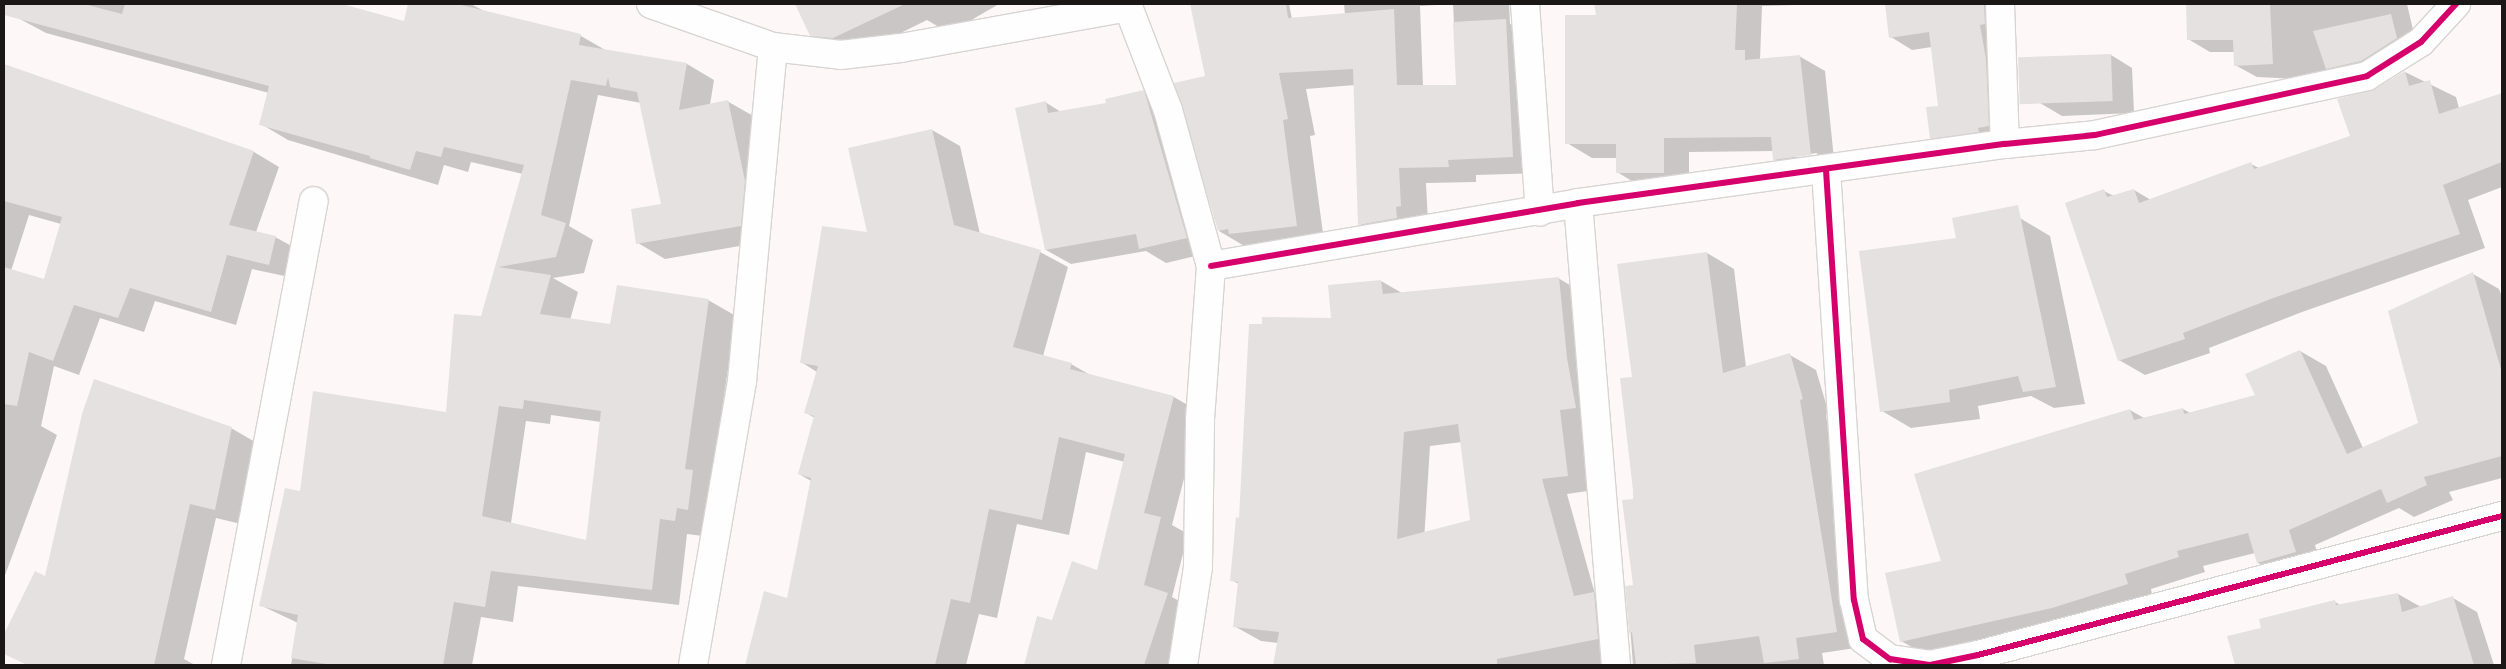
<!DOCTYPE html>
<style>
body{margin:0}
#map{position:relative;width:2506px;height:669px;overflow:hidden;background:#fdf8f7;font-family:Merriweather,serif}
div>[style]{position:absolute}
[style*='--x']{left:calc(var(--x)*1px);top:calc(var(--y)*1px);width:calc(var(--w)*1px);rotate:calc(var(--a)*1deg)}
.shadow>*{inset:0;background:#0003}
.building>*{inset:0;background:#e6e1e1;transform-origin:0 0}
.roads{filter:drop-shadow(1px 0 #d8d4d4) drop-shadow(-1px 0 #d8d4d4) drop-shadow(0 1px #d8d4d4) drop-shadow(0 -1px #d8d4d4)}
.minor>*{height:28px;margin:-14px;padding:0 14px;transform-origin:14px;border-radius:14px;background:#fffefe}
.cycleway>*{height:6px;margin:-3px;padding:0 3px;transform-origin:3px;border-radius:3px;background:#d6006c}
span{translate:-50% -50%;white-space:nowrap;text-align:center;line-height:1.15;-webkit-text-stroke:5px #fff;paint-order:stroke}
.frame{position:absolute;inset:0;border:5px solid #1a1716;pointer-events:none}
</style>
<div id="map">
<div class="shadow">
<div style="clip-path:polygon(evenodd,17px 4px,337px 4px,404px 22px,410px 4px,471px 4px,484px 11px,581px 36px,607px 51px,687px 64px,714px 80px,710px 105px,727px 101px,755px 117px,768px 241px,665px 259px,638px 243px,663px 205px,641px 103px,598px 95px,569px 226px,593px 240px,584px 273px,553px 278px,578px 292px,570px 320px,611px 326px,708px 300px,736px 316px,703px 536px,687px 534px,679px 605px,518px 586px,513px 622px,481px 617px,472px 665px,291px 665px,298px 623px,260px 605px,301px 493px,447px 413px,482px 318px,523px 174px,471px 162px,468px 172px,444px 165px,438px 185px,288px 140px,261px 124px,269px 93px,46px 33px,18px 18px,21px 5px,17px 4px,551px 415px,601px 422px,587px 541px,511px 523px,526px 421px,550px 424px,551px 415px)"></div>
<div style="clip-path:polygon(796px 4px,999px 4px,949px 33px,927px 20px,860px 53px,838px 50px,811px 35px)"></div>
<div style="clip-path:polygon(evenodd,1192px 4px,1289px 4px,1292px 19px,1345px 15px,1344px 4px,1509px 4px,1510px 24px,1533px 37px,1540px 173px,1476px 175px,1476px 182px,1426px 183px,1428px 222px,1387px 240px,1360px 224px,1355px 85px,1306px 89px,1315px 135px,1310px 136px,1324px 241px,1246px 247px,1219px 231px,1206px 77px,1192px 4px,1453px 4px,1457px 86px,1423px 86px,1420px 6px,1453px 4px)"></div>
<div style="clip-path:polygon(evenodd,1596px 4px,1832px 4px,1762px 6px,1760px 60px,1799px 56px,1825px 71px,1835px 169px,1800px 174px,1774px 159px,1774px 151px,1689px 152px,1689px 187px,1642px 187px,1617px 172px,1617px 158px,1592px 158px,1567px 143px,1598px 17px,1596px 4px,1817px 153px,1817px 155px,1796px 158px,1796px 156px,1817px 153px)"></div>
<div style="clip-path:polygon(1886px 4px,1988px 4px,2010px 138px,1952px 150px,1931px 138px,1939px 107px,1932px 47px,1912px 50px,1891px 37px)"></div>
<div style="clip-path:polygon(2188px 4px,2407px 4px,2418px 51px,2301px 79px,2257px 77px,2235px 65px,2234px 52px,2210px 52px,2188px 39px)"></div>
<div style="clip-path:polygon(2111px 55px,2132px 68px,2134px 113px,2062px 116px,2040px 103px)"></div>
<div style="clip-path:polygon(evenodd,4px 65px,254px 152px,279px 167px,256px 232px,275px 237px,301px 251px,294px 278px,252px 269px,236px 325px,155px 301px,144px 332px,100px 318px,79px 375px,54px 366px,41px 426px,57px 435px,4px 578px,4px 65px,29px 215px,61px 224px,44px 280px,11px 271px,29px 215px)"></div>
<div style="clip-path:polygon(2405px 72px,2456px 97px,2459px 108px,2502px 94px,2502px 187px,2468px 200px,2485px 248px,2302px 312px,2209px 348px,2210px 353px,2145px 375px,2119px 360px,2104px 191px,2114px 196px,2134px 190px,2151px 200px,2251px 164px,2259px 168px,2351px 136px,2376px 91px)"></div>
<div style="clip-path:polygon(1143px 91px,1169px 106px,1212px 252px,1166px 263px,1146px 251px,1071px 264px,1046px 250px,1045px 102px,1061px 112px,1107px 104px)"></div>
<div style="clip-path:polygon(932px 130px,960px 146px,980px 234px,1040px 252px,1068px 267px,1043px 356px,1071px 364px,1092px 376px,1174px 397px,1201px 413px,1172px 525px,1188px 534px,1172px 597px,1195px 610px,1190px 665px,1025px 665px,1037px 618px,1053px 622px,1098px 571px,1125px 462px,1086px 452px,1069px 535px,1017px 524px,997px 618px,979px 614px,966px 665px,746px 664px,788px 599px,811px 481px,799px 474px,815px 418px,806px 413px,817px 372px,801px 362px,868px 233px,849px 149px)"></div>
<div style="clip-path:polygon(2005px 209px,2050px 236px,2085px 404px,2054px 408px,2031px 396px,1978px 406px,1980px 419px,1911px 428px,1882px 411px,1958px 239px)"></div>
<div style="clip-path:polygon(1707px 253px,1734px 269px,1746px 367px,1790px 355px,1816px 370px,1829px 414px,1826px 415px,1862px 647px,1822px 653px,1824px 665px,1633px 665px,1627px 587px,1634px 586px,1633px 378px)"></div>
<div style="clip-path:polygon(2473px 274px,2499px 289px,2502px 297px,2502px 478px,2449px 492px,2453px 500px,2414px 517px,2399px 508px,2315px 545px,2321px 567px,2284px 578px,2258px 563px,2255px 553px,2203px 566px,2205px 572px,2151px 589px,2153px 599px,1928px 656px,1901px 641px,1942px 562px,2130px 410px,2144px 418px,2183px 409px,2190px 413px,2256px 396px,2300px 351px,2326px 366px,2363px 448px,2419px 424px)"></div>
<div style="clip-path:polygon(1558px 278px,1585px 294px,1594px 490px,1567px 494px,1595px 594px,1621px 609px,1625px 665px,1444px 665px,1442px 529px,1471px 521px,1462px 442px,1430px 446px,1424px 541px,1441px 551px,1419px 665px,1274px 665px,1278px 643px,1261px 641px,1234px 626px,1239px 584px,1231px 580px,1240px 519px,1332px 320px,1381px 281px,1402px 293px)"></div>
<div style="clip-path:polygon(231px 428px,257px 443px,241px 524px,216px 518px,184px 659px,195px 665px,28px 665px,4px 649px,4px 637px,35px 573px,46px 578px)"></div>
<div style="clip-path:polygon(2398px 594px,2421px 607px,2453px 598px,2477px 612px,2494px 665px,2234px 665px,2262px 629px,2335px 602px,2342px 606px)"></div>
</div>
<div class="building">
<div style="clip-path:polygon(evenodd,4px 4px,84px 4px,122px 14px,125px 4px,342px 4px,404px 21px,408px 4px,457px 4px,581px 34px,579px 45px,687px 63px,679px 110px,728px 100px,745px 181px,741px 226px,636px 244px,631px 209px,661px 204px,637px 92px,610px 87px,608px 77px,606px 86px,571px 80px,541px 215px,566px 223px,556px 257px,498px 267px,551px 275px,540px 314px,610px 324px,617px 285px,709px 299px,685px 469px,693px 470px,688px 510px,677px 508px,675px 521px,660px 519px,652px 590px,491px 571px,485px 607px,454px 602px,443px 665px,332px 665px,291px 658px,298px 615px,259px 606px,285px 488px,300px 491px,313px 391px,446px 412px,454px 314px,481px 316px,524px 165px,444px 147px,441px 157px,416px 151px,410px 170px,370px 158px,370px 156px,259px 125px,269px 86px,4px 15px,4px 4px,524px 400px,601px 411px,586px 540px,482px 516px,499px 406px,523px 409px,524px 400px)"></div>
<div style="clip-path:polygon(795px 4px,905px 4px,833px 38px,810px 36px)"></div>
<div style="clip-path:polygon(1190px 4px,1286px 4px,1288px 18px,1394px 9px,1397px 85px,1456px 85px,1453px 22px,1506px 19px,1513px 157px,1448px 160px,1449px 167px,1399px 168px,1401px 206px,1396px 207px,1397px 218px,1358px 225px,1353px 69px,1279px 73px,1288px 119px,1283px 120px,1297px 226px,1229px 234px,1228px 229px,1218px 231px,1174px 83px,1205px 76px)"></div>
<div style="clip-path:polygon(1594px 4px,1737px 4px,1735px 50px,1745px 50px,1745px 60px,1800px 55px,1811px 155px,1773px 160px,1771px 137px,1664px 138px,1664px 173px,1616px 173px,1616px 144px,1565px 144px,1565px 15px,1596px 15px)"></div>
<div style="clip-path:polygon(1885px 4px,1984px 4px,1985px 24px,1980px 25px,1986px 59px,1989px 126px,1978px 128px,1979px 132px,1930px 139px,1926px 107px,1938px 106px,1929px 32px,1889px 38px)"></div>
<div style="clip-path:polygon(2186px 4px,2270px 4px,2273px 64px,2234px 66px,2233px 40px,2187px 40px)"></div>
<div style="clip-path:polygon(2391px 14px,2397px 38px,2361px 61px,2326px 69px,2313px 31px)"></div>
<div style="left:2111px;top:54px;width:47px;height:93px;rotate:88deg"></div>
<div style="clip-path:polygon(4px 64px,254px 151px,229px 225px,276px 236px,269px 265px,227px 255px,211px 312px,130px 288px,118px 318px,74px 305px,53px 361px,29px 352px,17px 406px,4px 404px,4px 267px,44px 279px,62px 217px,4px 201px)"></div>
<div style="clip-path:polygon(2405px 71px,2409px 86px,2430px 80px,2439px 114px,2502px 93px,2502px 162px,2443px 185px,2460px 234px,2276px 297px,2183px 333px,2185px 339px,2118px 361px,2065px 203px,2104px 189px,2107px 197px,2134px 189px,2139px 203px,2251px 162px,2254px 169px,2350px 136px,2337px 99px,2375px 89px)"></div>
<div style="clip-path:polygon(1144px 90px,1187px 238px,1139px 249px,1136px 234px,1045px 250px,1015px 108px,1046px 101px,1048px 113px,1106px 103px,1105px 99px)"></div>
<div style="clip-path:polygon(932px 129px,954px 225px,1041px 250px,1013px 347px,1072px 363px,1070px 369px,1174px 396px,1144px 513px,1161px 517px,1144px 585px,1168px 593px,1144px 665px,1024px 665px,1037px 616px,1052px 620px,1072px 561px,1097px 570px,1125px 454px,1059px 437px,1042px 520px,989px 509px,970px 603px,951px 599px,935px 665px,745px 665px,764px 591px,787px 598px,811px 478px,798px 474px,814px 416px,804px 413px,818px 366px,800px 363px,822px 226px,867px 232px,848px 148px)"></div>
<div style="clip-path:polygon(2018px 205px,2056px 387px,2023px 392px,2018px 376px,1949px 390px,1950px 402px,1880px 412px,1859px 251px,1956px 238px,1952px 218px)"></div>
<div style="clip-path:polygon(1707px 252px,1723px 373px,1790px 353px,1803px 399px,1800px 400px,1837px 632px,1796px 638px,1799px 659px,1764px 663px,1759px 636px,1694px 645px,1696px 663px,1636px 665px,1632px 632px,1629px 633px,1625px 586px,1633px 585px,1622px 500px,1634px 499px,1620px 378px,1632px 377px,1617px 264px)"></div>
<div style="clip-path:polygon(2473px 272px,2502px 373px,2502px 456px,2424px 477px,2427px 485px,2387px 503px,2381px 489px,2289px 530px,2296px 552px,2257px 563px,2248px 533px,2177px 551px,2179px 557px,2125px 574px,2128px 584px,2052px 608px,1900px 642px,1885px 573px,1941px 561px,1914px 474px,2130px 409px,2134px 420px,2183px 408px,2184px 414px,2255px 395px,2245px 374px,2300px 350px,2347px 454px,2418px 423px,2388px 311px)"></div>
<div style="clip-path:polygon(evenodd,1559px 277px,1567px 358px,1576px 408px,1560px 410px,1568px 476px,1542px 479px,1574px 596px,1594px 592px,1598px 639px,1497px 659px,1497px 665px,1273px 665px,1279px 632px,1233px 627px,1238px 582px,1230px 581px,1236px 517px,1239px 518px,1249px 324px,1262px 324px,1262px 317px,1331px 318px,1328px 285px,1381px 280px,1383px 294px,1559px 277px,1458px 424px,1470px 520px,1397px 539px,1404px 432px,1458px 424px)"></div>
<div style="clip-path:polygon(94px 379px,232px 427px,215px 510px,190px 504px,154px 665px,27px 665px,4px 654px,4px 634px,35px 571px,45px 576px,82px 414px)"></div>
<div style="clip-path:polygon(2398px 593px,2402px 612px,2453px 596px,2474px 665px,2235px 665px,2227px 636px,2261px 628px,2259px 619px,2335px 600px,2336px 605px)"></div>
</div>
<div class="roads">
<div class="minor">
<div style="--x:651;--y:4;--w:129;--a:19.4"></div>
<div style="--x:773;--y:47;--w:68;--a:6.7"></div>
<div style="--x:841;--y:55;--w:60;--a:-6.7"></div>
<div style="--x:901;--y:48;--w:231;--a:-10.2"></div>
<div style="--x:1127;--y:4;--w:114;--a:68.9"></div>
<div style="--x:1168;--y:110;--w:162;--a:74.6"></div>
<div style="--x:1211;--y:266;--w:155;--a:94.1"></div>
<div style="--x:1200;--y:421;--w:146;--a:90.8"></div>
<div style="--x:1198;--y:567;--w:99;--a:98.7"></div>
<div style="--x:1525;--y:4;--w:208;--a:85.9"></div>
<div style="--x:2000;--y:4;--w:140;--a:88"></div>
<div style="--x:1826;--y:170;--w:431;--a:86.3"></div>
<div style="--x:1854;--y:600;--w:40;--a:77"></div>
<div style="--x:1863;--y:639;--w:34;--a:37"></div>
<div style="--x:1890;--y:659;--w:40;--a:8.5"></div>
<div style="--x:1930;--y:665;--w:49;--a:-11.8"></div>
<div style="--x:1978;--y:655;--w:542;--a:-14.86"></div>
<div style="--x:1578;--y:203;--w:464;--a:85.3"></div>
<div style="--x:1211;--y:266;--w:372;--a:-9.7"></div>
<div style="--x:1578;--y:203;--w:431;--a:-7.9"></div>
<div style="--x:2005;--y:144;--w:90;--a:-5.7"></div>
<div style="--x:2095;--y:135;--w:278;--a:-12.2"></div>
<div style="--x:2367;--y:76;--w:64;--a:-32.2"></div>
<div style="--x:2421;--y:42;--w:52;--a:-47.4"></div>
<div style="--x:226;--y:665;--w:472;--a:-79.3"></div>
<div style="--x:693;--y:665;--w:288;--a:-80.2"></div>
<div style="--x:742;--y:381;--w:335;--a:-84.7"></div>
</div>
</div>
<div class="cycleway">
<div style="--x:1826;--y:170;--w:431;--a:86.3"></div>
<div style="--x:1854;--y:600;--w:40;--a:77"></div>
<div style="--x:1863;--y:639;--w:34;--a:37"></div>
<div style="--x:1890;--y:659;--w:40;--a:8.5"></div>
<div style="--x:1930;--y:665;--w:49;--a:-11.8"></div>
<div style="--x:1978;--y:655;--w:542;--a:-14.86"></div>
<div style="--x:1211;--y:266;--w:372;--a:-9.7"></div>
<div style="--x:1578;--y:203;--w:431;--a:-7.9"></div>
<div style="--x:2005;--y:144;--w:90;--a:-5.7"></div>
<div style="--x:2095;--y:135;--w:278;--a:-12.2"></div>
<div style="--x:2367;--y:76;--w:64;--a:-32.2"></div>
<div style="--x:2421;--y:42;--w:52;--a:-47.4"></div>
</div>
<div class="frame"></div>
</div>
